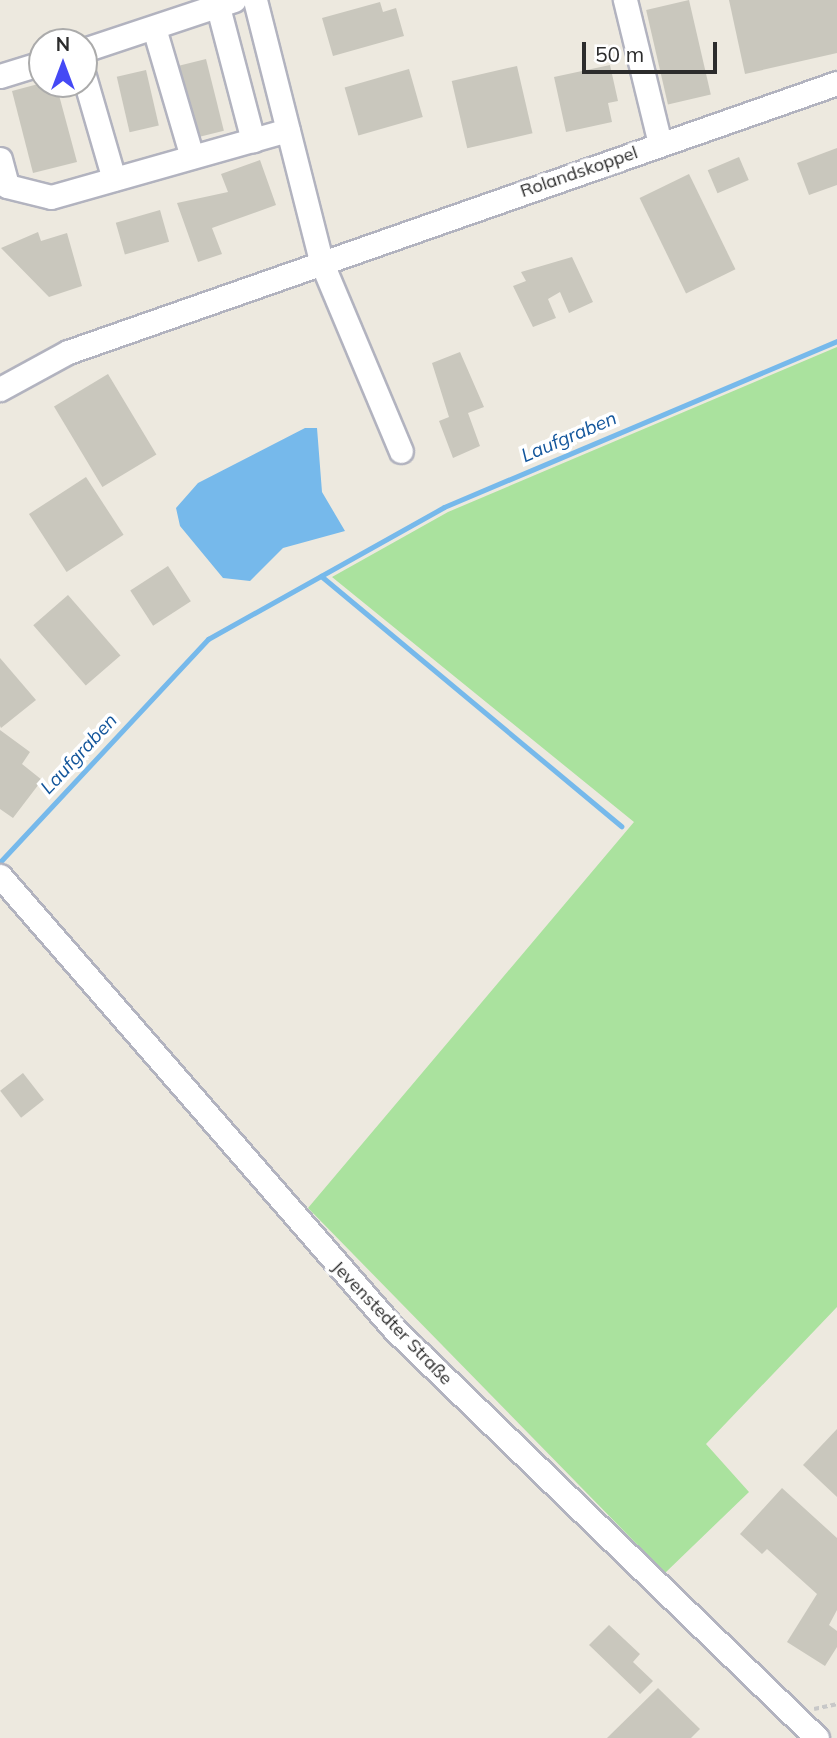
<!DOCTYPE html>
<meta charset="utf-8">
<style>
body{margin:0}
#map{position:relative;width:837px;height:1738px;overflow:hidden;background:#ede9df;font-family:Mulish,sans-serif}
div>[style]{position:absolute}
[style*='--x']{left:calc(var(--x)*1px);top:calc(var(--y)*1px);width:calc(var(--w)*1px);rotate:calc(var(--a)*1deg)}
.green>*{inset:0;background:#aae29e}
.water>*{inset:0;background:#76b9eb}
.stream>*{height:5px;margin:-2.5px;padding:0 2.5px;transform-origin:2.5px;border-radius:2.5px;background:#76b9eb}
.building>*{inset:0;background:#c9c7bd;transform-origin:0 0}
.path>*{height:3.5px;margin-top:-1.75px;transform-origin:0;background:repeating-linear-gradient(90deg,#c8c8c8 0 5px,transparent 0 8.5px)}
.roads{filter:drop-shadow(2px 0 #b2b3bf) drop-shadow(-2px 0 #b2b3bf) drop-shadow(0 2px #b2b3bf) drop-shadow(0 -2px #b2b3bf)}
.minor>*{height:23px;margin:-11.5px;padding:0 11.5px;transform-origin:11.5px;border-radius:11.5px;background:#fff}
span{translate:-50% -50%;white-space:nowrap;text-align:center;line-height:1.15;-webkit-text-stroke:7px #fff;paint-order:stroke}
.street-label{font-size:18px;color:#2c2c2c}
.water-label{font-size:19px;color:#12559b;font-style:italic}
.north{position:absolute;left:28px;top:28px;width:70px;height:70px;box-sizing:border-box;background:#fff;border:2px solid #ababab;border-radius:50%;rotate:0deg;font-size:19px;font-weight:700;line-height:28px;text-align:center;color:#2c2c2c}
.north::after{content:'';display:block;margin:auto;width:24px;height:32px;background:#4549f5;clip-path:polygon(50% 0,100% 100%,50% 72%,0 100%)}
.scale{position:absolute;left:582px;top:42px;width:135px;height:32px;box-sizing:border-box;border:4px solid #2c2c2c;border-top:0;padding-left:9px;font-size:21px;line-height:24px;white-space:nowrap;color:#2c2c2c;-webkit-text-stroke:5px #fff;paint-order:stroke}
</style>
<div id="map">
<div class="green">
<div style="clip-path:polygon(837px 347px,837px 1307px,706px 1444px,749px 1492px,665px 1573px,308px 1208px,634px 822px,332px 577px,448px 512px)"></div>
</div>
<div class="water">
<div style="clip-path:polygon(305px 428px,317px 428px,322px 492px,345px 531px,283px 548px,250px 581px,223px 578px,180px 526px,176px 508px,198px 483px)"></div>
</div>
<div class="stream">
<div style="--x:321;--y:576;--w:391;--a:39.8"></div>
<div style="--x:0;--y:862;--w:305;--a:-47"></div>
<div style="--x:208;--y:639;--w:270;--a:-29.2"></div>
<div style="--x:444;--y:507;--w:427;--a:-22.9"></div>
</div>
<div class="building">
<div style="left:689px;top:0;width:97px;height:44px;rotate:77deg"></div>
<div style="clip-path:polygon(729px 0,837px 0,837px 53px,745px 74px)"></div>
<div style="clip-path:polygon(380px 2px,383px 12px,396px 8px,404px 36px,333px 56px,322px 18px)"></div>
<div style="left:206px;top:59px;width:74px;height:29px;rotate:76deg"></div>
<div style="clip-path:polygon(610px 65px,618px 101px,608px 103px,612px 122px,566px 132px,554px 77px)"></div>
<div style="left:517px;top:66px;width:69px;height:67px;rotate:77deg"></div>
<div style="left:409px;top:69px;width:50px;height:67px;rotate:74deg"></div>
<div style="left:146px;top:70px;width:57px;height:30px;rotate:77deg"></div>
<div style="clip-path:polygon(42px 83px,56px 84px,77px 162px,33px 173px,12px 91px)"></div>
<div style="clip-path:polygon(837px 148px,837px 185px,809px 195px,797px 163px)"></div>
<div style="left:739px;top:157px;width:25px;height:34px;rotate:67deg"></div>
<div style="clip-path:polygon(260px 160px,276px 205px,212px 228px,222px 254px,198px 262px,177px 203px,228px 192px,221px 174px)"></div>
<div style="left:689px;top:174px;width:106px;height:55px;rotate:64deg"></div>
<div style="left:160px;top:210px;width:33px;height:46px;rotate:74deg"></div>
<div style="clip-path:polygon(38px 232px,41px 241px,67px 233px,82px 286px,49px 297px,1px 248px)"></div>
<div style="clip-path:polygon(572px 257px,593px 302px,569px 313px,560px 292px,548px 299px,556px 318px,533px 327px,513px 286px,526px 281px,521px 272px)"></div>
<div style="clip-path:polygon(460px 352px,484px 407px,468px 413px,480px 446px,453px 458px,439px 421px,449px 417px,432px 363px)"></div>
<div style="left:108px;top:374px;width:94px;height:63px;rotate:59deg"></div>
<div style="left:86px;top:477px;width:69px;height:68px;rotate:57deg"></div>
<div style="left:168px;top:566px;width:42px;height:45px;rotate:57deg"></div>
<div style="left:68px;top:595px;width:80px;height:46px;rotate:49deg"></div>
<div style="clip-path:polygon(0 658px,36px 700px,1px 728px,0 726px)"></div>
<div style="clip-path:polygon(0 730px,30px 752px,22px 764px,42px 780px,13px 818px,0 809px)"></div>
<div style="left:23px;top:1073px;width:34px;height:29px;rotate:52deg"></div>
<div style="clip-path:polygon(837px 1429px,837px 1497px,803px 1465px)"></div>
<div style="clip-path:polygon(782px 1488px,837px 1538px,837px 1610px,829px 1625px,837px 1631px,837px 1647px,825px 1666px,787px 1642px,817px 1594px,767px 1549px,762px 1554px,740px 1534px)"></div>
<div style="clip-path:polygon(609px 1625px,640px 1654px,633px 1662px,653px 1681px,640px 1694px,589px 1645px)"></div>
<div style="clip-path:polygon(658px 1688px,700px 1729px,691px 1738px,607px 1738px)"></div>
</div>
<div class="path">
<div style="--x:814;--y:1709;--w:24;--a:-12"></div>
</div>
<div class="roads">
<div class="minor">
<div style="--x:255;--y:0;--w:269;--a:75.8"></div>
<div style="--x:321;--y:261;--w:206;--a:67.2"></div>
<div style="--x:625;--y:0;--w:148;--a:76.3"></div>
<div style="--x:218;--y:7;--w:138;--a:75.3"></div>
<div style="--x:154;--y:28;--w:134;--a:73.6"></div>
<div style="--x:84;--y:50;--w:158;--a:-18.4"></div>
<div style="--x:0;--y:76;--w:44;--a:-17.2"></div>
<div style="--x:84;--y:76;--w:107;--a:73.8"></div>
<div style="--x:0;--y:159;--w:28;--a:75"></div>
<div style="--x:7;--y:186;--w:45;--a:14"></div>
<div style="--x:51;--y:197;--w:246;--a:-15.8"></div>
<div style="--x:0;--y:389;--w:77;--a:-28.6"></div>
<div style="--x:68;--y:352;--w:815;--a:-19.28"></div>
<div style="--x:0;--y:876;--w:602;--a:48.98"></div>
<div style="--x:395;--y:1330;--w:587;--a:44.03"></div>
</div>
</div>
<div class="street-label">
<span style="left:579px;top:172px;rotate:-19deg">Rolandskoppel</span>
<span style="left:392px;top:1323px;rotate:46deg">Jevenstedter Straße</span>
</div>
<div class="water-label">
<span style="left:569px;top:437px;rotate:-23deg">Laufgraben</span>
<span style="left:79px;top:754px;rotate:-47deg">Laufgraben</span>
</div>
<div class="north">N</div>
<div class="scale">50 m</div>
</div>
